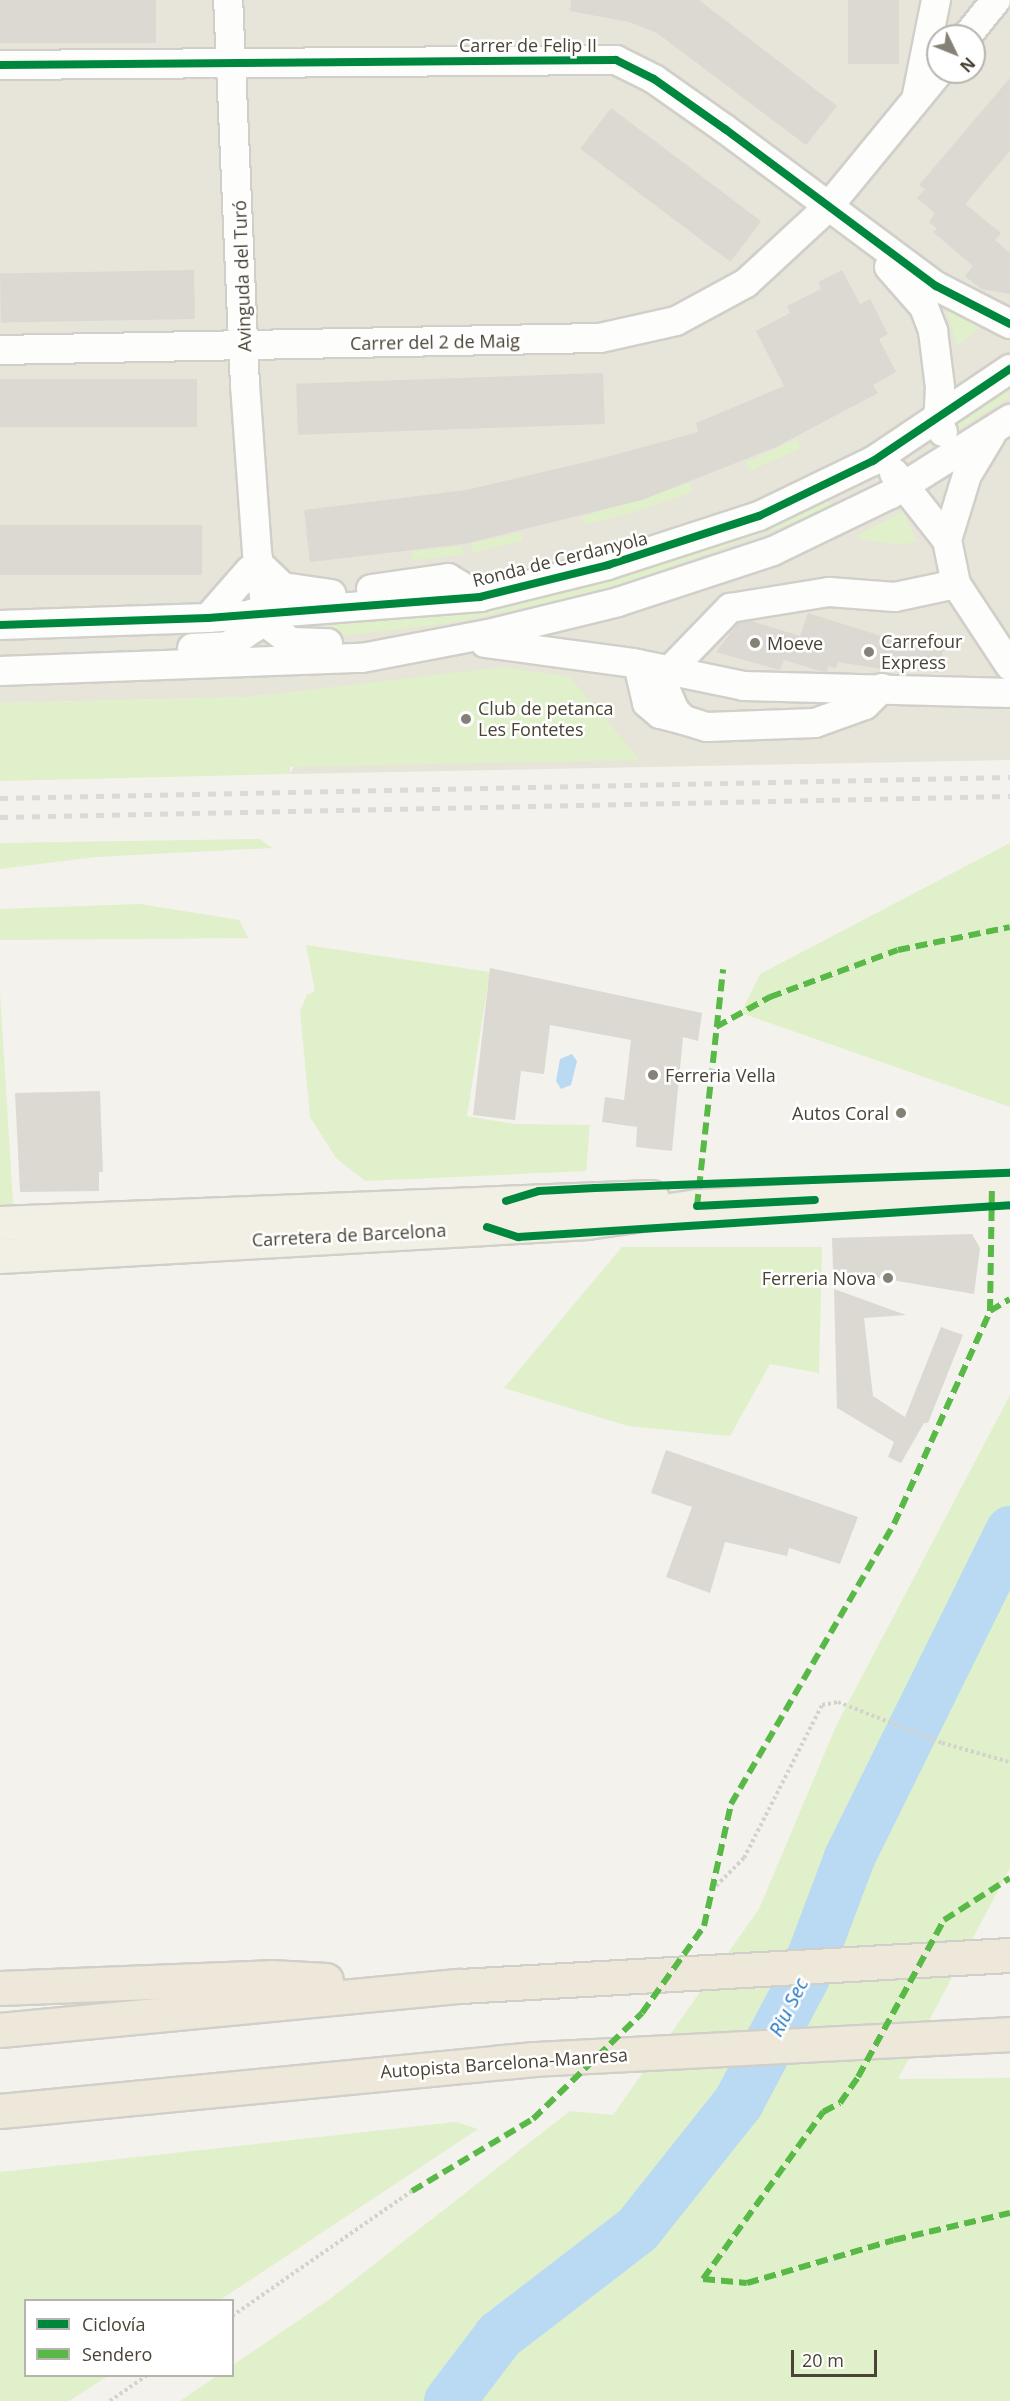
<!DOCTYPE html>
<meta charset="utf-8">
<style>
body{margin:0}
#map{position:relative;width:1010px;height:2401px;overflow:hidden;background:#f3f2ec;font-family:"Open Sans",sans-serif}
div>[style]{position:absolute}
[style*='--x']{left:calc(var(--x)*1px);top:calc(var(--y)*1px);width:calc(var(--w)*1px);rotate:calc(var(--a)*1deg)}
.residential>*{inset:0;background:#e7e4d9}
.green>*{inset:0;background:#dff0ca;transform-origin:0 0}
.water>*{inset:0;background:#badaf4}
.river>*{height:51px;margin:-25.5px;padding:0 25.5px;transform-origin:25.5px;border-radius:25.5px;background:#badaf4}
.building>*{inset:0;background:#dbd9d2;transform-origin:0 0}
.path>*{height:4px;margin-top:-2px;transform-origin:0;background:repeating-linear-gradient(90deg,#d3d2cb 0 3px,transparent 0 6px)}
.roads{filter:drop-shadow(2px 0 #d1cfc9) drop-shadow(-2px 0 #d1cfc9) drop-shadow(0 2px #d1cfc9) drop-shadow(0 -2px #d1cfc9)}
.minor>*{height:28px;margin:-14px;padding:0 14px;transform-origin:14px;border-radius:14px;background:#fdfdfc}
.major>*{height:33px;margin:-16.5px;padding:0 16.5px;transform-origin:16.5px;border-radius:16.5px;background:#f2efe4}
.highway>*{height:33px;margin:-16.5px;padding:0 16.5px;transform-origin:16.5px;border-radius:16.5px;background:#ede8da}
.rail>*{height:4.5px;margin-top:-2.25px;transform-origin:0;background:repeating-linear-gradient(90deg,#dadad9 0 8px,transparent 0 16px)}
.quiet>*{height:6px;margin-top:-3px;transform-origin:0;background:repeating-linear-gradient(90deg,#58b947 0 12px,transparent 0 18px)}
.cycleway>*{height:8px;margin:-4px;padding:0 4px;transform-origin:4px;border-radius:4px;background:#00873e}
.dots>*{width:16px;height:16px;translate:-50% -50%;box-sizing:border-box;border:3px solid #fff;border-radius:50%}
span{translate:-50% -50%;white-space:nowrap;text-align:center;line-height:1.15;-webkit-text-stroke:5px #fff;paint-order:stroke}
.street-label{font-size:18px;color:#4b4436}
.poi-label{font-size:18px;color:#4b4436}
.left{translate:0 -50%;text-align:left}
.right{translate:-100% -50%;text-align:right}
.water-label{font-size:20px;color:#2478c2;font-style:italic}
.legend{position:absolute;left:24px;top:2299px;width:210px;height:78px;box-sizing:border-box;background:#fff;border:2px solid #b7b4af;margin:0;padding:8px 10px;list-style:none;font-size:18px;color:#4b4436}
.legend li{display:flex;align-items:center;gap:12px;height:30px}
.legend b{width:30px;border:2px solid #b7b4af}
.north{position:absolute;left:926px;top:24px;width:60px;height:60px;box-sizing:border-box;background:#fff;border:2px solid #b7b4af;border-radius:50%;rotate:133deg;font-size:16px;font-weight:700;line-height:24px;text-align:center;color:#4b4436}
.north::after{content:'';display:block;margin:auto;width:21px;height:27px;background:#868176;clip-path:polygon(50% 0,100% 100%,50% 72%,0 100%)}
.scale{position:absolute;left:791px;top:2350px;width:86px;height:27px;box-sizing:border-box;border:3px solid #4b4436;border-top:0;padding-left:8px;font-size:18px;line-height:21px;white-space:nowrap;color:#4b4436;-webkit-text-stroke:4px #fff;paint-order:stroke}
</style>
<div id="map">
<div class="residential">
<div style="clip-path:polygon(evenodd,0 0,1010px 0,1010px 760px,290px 774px,332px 688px,247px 697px,0 703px,0 0,938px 36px,974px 36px,974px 72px,938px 72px,938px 36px)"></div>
</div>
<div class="green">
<div style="clip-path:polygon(953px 308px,979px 328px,957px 346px,947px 312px)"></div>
<div style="clip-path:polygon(1010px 381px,1010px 397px,959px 429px,958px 419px)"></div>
<div style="left:797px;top:439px;width:10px;height:56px;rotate:66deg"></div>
<div style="clip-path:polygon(689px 483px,693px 492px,631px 513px,584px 525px,581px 517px)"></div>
<div style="clip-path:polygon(824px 493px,831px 506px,802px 519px,602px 591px,451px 623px,334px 637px,328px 630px,332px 624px,445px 611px)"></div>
<div style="clip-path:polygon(903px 512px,917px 541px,901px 545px,860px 539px,858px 535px)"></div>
<div style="left:521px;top:532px;width:9px;height:52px;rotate:77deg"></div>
<div style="left:462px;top:546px;width:9px;height:51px;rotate:84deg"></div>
<div style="clip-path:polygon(503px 667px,570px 677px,640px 760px,290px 767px,290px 774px,0 781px,0 703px,247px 697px)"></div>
<div style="clip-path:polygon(260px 839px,272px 848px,96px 857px,0 869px,0 843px)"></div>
<div style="clip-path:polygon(1010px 843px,1010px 1107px,741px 1013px,760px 974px)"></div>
<div style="clip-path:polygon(140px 904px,239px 920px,248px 938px,0 940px,0 909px)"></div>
<div style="clip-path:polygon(306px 945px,490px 972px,467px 1116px,515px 1124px,590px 1125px,586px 1171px,365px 1181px,336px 1158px,310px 1117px,300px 1011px,307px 995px,315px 991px)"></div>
<div style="clip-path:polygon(0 992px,13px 1204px,0 1205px)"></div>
<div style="clip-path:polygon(622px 1247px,822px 1247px,819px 1373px,770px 1364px,730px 1436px,628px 1426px,504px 1388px)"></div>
<div style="clip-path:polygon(1010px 1395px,1010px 1868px,898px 2079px,1010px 2078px,1010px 2401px,180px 2401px,217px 2376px,232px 2376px,233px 2365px,330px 2299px,570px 2111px,613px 2115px,759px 1909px,837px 1724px)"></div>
<div style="clip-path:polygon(456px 2122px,478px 2129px,220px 2300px,26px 2300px,26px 2376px,108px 2376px,69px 2401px,0 2401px,0 2172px)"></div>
</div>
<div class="water">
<div style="clip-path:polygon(572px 1054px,577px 1061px,571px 1085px,561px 1089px,556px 1081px,560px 1059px)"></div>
</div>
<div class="river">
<div style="--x:449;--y:2401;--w:83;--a:-52.9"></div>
<div style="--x:499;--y:2335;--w:174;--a:-37.5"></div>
<div style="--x:637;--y:2229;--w:162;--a:-51.5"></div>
<div style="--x:738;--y:2102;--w:141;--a:-62.2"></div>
<div style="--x:804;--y:1977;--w:128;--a:-69.4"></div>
<div style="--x:849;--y:1857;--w:364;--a:-63.7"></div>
</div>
<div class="building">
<div style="left:0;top:0;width:156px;height:43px"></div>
<div style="clip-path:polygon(571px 0,699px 0,837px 106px,806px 145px,657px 33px,629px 22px,570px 11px)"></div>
<div style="left:848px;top:0;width:51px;height:64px"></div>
<div style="clip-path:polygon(1010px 78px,1010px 151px,965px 204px,1001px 233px,995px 240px,1010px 253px,1010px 294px,981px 289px,965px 276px,973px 266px,933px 232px,937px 229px,929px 222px,935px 213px,917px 198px,925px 189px,919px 185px)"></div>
<div style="left:611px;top:108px;width:188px;height:51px;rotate:37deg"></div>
<div style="left:194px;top:270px;width:49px;height:194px;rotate:89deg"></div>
<div style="clip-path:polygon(842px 270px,860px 304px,870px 299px,888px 334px,879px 339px,896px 372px,873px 385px,878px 393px,776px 447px,642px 500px,464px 544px,310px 562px,304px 510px,466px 490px,607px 457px,698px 432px,696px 423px,784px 386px,756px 331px,790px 313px,787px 306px,821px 289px,818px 282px)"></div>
<div style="left:603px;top:373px;width:51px;height:307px;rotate:88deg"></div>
<div style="left:197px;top:379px;width:48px;height:197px;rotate:90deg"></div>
<div style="left:202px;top:525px;width:50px;height:202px;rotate:90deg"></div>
<div style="clip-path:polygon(808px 613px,900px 642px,902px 634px,946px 642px,937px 672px,887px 663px,882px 669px,838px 662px,836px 668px,828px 666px,827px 672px,820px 671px,784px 660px,780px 670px,716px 652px,738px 623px,751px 621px,800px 636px)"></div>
<div style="clip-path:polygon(490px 968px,702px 1013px,698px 1041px,683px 1037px,672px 1151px,636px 1147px,637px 1127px,602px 1122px,605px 1097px,624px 1100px,631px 1040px,550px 1025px,544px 1074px,521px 1071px,515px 1120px,473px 1115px)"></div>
<div style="clip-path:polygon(100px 1091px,103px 1172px,99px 1172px,99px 1191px,20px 1192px,15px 1093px)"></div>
<div style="clip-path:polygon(972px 1234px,980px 1248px,974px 1294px,833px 1270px,832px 1238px)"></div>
<div style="clip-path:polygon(834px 1289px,906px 1315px,864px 1318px,873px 1396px,905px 1417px,941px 1327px,963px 1335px,928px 1423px,924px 1423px,901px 1463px,888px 1457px,894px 1442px,837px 1408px)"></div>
<div style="clip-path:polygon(666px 1450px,858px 1517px,840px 1564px,789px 1548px,787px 1556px,725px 1542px,710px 1593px,666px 1577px,692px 1507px,651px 1493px)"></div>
</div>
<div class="path">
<div style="--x:712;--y:1890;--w:45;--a:-45"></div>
<div style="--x:744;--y:1858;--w:172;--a:-63"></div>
<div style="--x:822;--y:1705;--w:16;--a:-11"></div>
<div style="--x:838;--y:1702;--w:112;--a:21.5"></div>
<div style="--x:942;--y:1743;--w:71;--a:15.6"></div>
<div style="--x:232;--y:2316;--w:219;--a:-34.8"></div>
<div style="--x:110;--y:2401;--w:44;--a:-34.8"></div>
</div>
<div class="roads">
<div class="minor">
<div style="--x:967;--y:36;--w:46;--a:-51.1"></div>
<div style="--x:0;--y:65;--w:616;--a:-0.47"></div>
<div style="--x:616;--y:60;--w:42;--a:26.6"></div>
<div style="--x:654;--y:79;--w:87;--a:35.2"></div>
<div style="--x:725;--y:129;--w:263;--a:36.7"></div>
<div style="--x:936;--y:286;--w:83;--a:27.2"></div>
<div style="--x:917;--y:95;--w:97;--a:-78.7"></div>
<div style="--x:889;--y:267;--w:53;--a:48.8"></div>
<div style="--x:924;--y:307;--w:26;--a:69"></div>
<div style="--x:933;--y:331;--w:56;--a:82.9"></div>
<div style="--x:940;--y:387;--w:34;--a:93"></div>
<div style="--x:938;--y:421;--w:12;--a:66"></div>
<div style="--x:0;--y:350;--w:600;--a:-1.15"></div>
<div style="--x:600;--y:338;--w:78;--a:-12.6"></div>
<div style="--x:676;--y:321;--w:80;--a:-28.5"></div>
<div style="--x:746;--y:283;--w:112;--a:-42.8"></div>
<div style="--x:828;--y:207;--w:175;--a:-50.6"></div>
<div style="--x:894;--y:473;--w:85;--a:51.7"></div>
<div style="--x:947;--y:540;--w:45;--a:78.4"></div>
<div style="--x:956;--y:584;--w:98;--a:56.6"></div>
<div style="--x:947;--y:540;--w:68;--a:-72.9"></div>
<div style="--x:967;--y:475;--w:47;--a:-59"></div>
<div style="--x:262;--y:567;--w:29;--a:44"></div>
<div style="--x:283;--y:587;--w:49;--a:8.3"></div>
<div style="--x:371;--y:589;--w:78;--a:-8.1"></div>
<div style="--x:448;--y:578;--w:37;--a:31"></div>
<div style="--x:253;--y:613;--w:48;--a:37.3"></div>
<div style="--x:291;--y:642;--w:37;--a:2"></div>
<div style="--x:208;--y:618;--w:64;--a:-48.8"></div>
<div style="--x:0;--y:625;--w:208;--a:-1.9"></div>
<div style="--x:208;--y:618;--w:273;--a:-4.4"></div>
<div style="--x:480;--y:597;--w:132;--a:-14"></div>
<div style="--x:608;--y:565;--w:159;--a:-18"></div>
<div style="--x:759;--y:516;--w:127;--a:-25.8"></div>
<div style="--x:873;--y:461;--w:165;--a:-33.9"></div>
<div style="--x:485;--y:643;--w:149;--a:7.7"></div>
<div style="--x:633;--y:663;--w:113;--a:11.7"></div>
<div style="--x:744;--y:686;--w:266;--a:1.5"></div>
<div style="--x:192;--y:648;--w:36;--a:-3"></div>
<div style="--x:228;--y:646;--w:32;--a:-35"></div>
<div style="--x:254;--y:628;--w:28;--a:-67"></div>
<div style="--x:265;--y:602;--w:51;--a:-99.1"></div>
<div style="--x:257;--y:552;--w:166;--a:-94.1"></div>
<div style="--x:245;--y:386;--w:386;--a:-92.5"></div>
<div style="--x:638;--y:664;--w:40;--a:77"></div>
<div style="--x:647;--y:703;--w:17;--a:40"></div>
<div style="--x:660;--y:714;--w:25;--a:14"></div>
<div style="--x:656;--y:668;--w:47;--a:66.2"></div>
<div style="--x:675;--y:711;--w:13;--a:45"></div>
<div style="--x:684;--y:720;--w:24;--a:17"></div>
<div style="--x:707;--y:727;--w:108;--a:-2.1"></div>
<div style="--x:815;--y:723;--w:53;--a:-19.8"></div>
<div style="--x:865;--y:705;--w:24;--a:-45"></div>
<div style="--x:0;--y:671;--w:362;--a:-2.1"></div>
<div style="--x:362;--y:658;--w:128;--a:-10.8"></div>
<div style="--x:488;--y:634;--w:134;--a:-13.8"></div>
<div style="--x:618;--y:602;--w:163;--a:-18.2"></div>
<div style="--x:773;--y:551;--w:131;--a:-25.8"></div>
<div style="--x:891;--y:494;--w:141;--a:-32.2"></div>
<div style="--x:669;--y:671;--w:88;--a:-45.9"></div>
<div style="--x:730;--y:608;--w:100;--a:-9.2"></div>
<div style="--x:829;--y:592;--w:66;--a:4.3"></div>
<div style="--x:895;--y:597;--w:62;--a:-12"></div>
</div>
<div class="major">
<div style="--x:0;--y:1223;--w:652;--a:-2.29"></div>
<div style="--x:0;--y:1256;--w:588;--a:-3.31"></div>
<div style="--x:587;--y:1222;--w:111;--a:-8.3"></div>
<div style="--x:697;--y:1206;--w:313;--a:-3.1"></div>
</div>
<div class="highway">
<div style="--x:0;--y:1988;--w:270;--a:-2.3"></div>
<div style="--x:270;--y:1977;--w:56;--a:3.1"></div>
<div style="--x:0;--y:2030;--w:462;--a:-5.5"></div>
<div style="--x:460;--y:1986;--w:551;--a:-3.23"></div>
<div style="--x:0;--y:2111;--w:537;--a:-5.56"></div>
<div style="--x:534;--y:2059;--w:477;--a:-3"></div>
</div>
</div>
<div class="rail">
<div style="--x:0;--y:798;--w:1010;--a:-1.19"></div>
<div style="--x:0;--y:817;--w:1010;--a:-1.19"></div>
</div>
<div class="quiet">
<div style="--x:716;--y:1027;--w:62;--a:-29.1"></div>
<div style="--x:770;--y:997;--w:136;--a:-20.2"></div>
<div style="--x:898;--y:950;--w:114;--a:-11.6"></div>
<div style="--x:697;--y:1206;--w:238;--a:-83.7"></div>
<div style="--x:990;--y:1311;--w:23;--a:-31"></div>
<div style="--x:412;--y:2191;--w:141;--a:-30.8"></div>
<div style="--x:533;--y:2119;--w:152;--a:-44.2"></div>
<div style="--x:642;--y:2013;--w:107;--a:-54.5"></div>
<div style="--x:704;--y:1926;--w:125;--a:-77.5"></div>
<div style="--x:731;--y:1804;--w:324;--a:-59.8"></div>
<div style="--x:894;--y:1524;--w:234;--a:-65.7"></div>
<div style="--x:990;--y:1311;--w:121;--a:-89.1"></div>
<div style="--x:703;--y:2279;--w:206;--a:-54.3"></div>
<div style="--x:823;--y:2112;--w:19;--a:-28"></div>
<div style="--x:840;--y:2103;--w:32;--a:-55"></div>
<div style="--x:858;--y:2077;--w:179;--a:-61.3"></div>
<div style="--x:944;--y:1920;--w:78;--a:-32.5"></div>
<div style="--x:703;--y:2279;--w:44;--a:5.2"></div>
<div style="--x:747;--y:2283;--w:153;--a:-16.3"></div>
<div style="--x:894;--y:2240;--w:119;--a:-13.1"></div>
</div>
<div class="cycleway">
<div style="--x:0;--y:65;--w:616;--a:-0.47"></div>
<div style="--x:616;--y:60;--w:42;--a:26.6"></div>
<div style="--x:654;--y:79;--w:87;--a:35.2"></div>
<div style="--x:725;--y:129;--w:263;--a:36.7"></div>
<div style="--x:936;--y:286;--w:83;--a:27.2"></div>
<div style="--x:0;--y:625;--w:208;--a:-1.9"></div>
<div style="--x:208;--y:618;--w:273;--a:-4.4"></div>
<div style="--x:480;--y:597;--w:132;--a:-14"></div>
<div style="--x:608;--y:565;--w:159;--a:-18"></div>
<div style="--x:759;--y:516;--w:127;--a:-25.8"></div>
<div style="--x:873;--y:461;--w:165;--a:-33.9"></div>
<div style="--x:506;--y:1201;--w:34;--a:-17"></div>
<div style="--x:539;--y:1191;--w:56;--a:-3.1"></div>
<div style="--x:595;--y:1188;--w:415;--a:-2.1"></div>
<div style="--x:697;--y:1206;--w:118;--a:-2.9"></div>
<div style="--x:487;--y:1227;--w:33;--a:18"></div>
<div style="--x:518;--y:1237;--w:493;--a:-3.7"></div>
</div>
<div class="dots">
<div style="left:755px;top:643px;background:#868176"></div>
<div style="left:869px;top:652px;background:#868176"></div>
<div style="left:466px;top:719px;background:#868176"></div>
<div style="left:653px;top:1075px;background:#868176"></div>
<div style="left:901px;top:1113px;background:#868176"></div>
<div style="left:888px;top:1278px;background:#868176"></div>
</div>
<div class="street-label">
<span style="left:528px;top:45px">Carrer de Felip II</span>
<span style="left:242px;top:276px;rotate:-92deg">Avinguda del Turó</span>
<span style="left:435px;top:342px;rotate:-1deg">Carrer del 2 de Maig</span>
<span style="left:560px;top:559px;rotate:-14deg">Ronda de Cerdanyola</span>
<span style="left:349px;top:1235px;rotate:-3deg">Carretera de Barcelona</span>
<span style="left:504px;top:2063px;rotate:-4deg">Autopista Barcelona-Manresa</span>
</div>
<div class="poi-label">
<span class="left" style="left:881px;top:652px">Carrefour<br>Express</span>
<span class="left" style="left:767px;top:643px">Moeve</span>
<span class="left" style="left:478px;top:719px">Club de petanca<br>Les Fontetes</span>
<span class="left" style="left:665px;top:1075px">Ferreria Vella</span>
<span class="right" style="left:889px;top:1113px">Autos Coral</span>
<span class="right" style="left:876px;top:1278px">Ferreria Nova</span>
</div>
<div class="water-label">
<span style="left:788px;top:2007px;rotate:-63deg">Riu Sec</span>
</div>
<ul class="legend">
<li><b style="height:8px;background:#00873e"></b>Ciclovía</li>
<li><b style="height:8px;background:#58b947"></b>Sendero</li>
</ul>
<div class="north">N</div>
<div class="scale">20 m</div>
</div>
